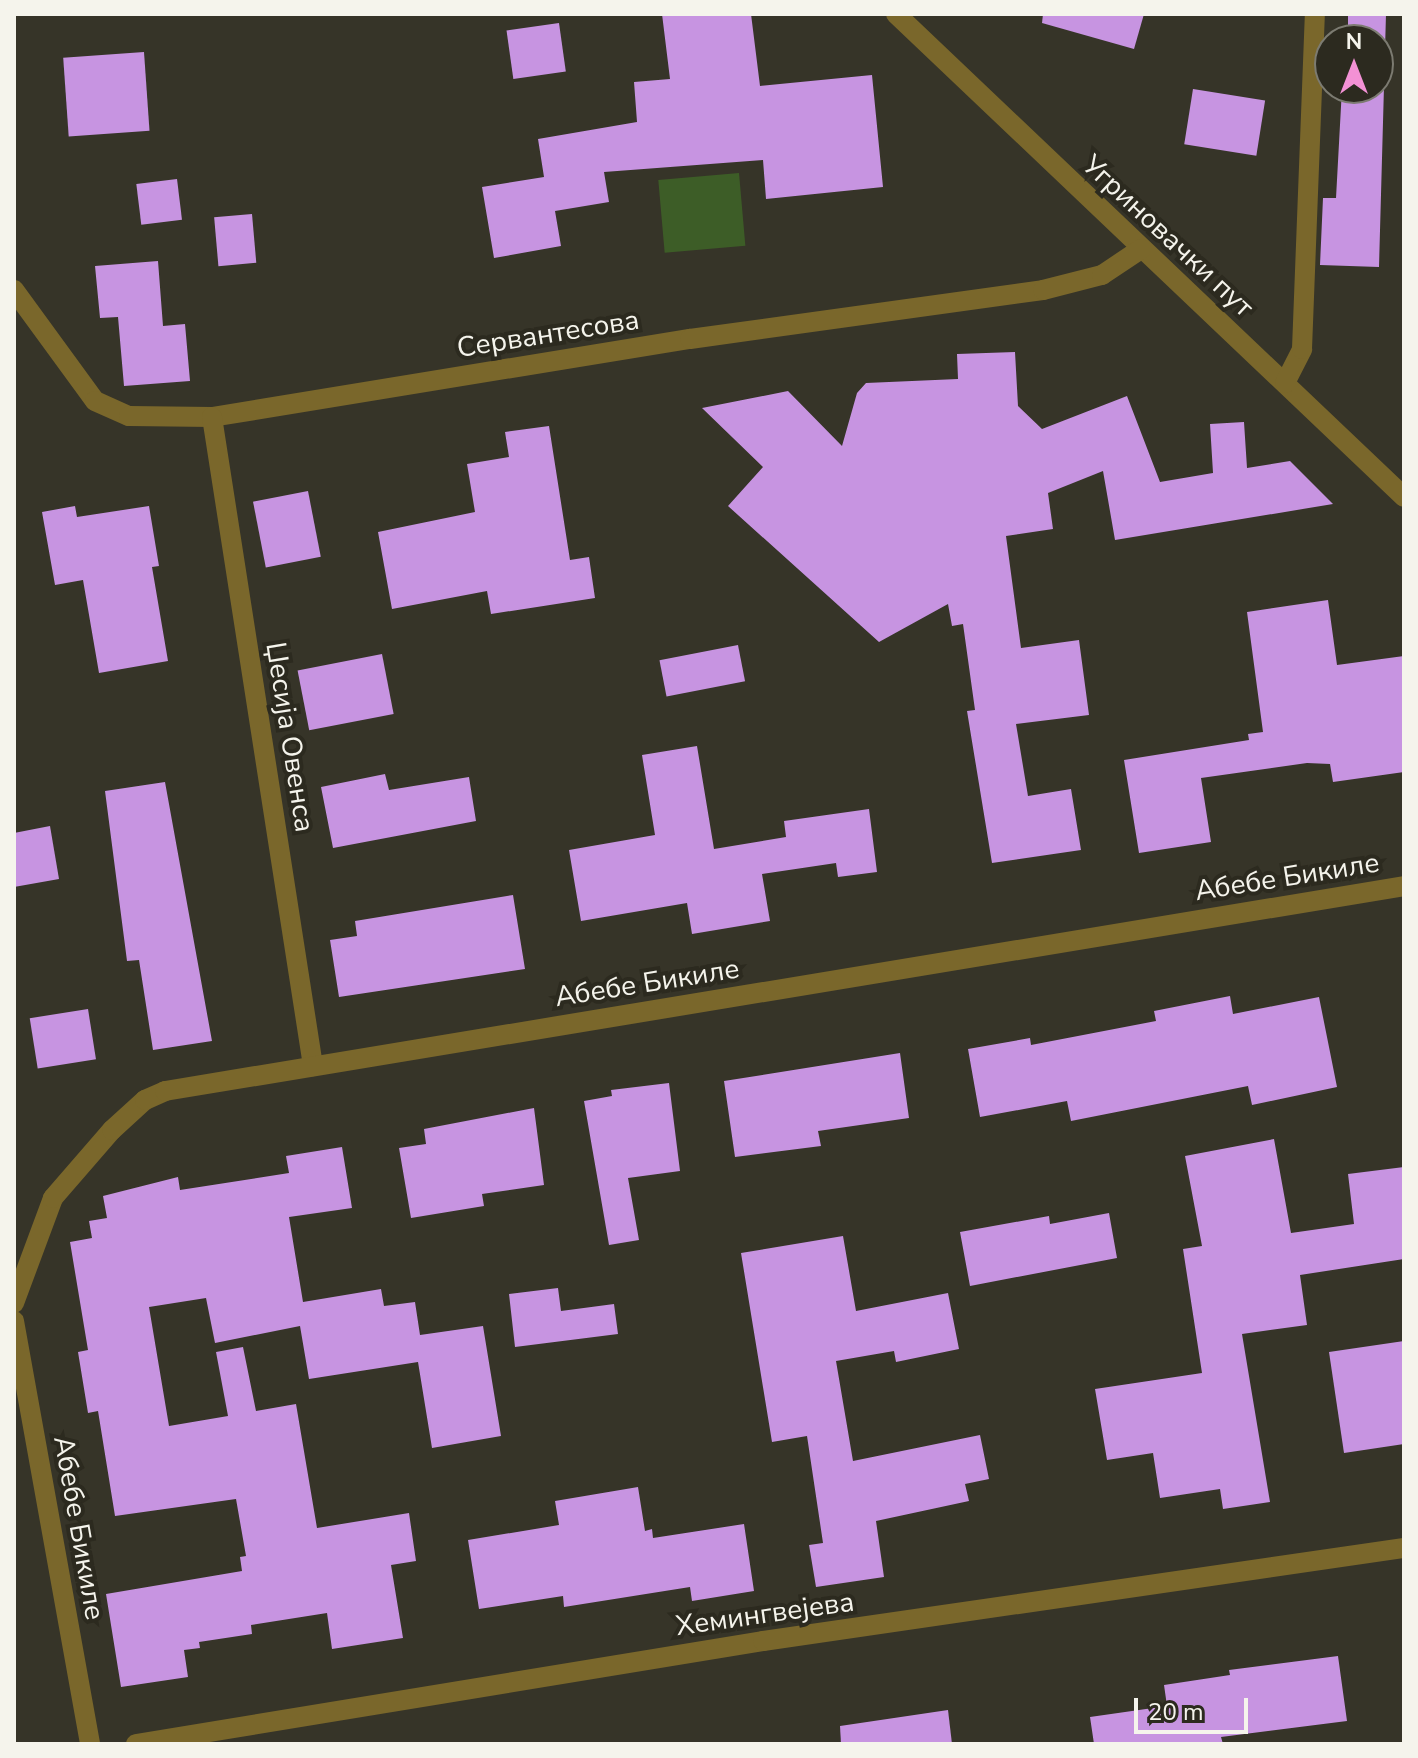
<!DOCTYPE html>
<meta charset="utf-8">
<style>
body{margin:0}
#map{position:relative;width:1418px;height:1758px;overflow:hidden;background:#363428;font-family:"Nunito Sans",sans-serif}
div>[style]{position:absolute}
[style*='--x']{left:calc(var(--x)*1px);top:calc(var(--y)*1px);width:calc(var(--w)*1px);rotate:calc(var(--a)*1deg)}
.green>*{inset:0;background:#3d5d27;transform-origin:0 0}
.building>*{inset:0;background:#c794e1;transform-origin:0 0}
.minor>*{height:20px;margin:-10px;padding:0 10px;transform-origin:10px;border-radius:10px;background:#7a672b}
span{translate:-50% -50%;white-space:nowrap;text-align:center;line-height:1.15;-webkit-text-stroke:8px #2c2a1f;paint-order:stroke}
.street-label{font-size:28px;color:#f5f4ec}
.frame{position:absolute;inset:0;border:16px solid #f5f4ec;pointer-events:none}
.north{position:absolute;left:1314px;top:24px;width:80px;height:80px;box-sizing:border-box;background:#2c2a1f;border:2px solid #7c7b71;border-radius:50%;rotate:0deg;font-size:22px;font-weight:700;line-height:32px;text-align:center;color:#f5f4ec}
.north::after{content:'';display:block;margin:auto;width:28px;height:36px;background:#f391d5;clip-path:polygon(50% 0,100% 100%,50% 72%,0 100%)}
.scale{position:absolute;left:1134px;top:1698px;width:114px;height:36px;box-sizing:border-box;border:4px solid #f5f4ec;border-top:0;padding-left:10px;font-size:24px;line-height:28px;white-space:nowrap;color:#f5f4ec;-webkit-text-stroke:6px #2c2a1f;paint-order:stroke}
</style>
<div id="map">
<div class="green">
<div style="left:739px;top:173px;width:73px;height:81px;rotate:85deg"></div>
</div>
<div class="building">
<div style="clip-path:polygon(662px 14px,751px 14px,760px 86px,872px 75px,883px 187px,766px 199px,763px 160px,604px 172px,609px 202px,555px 211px,561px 246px,494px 258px,482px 187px,544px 177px,538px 139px,637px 122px,634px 82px,670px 79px)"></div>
<div style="clip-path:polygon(1043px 14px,1144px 14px,1134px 49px,1042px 23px)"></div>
<div style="clip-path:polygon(1348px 14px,1386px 14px,1379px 267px,1320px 265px,1323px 198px,1336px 198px,1342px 88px,1378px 88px,1378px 40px,1348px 40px)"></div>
<div style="left:559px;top:23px;width:49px;height:53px;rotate:82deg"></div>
<div style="left:144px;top:52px;width:79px;height:81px;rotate:86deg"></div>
<div style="left:1193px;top:89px;width:73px;height:56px;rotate:9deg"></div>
<div style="left:177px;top:179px;width:41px;height:41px;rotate:83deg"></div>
<div style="left:252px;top:214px;width:49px;height:38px;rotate:85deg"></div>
<div style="clip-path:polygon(158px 261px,163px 326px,185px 324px,190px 381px,124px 386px,118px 317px,100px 318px,95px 266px)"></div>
<div style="clip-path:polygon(1015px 352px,1018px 406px,1042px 429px,1127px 396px,1160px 482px,1213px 473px,1210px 424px,1244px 422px,1247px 468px,1290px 461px,1333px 504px,1115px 540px,1103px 471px,1048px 493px,1053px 529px,1006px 536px,1021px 648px,1079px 640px,1089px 715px,1016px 724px,1028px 796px,1071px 789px,1081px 850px,992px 863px,967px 711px,975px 710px,963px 624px,952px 626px,948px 604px,879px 642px,728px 506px,763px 467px,702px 408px,788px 391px,842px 446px,857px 393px,866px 383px,958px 379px,957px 354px)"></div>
<div style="clip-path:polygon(549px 426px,570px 560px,589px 557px,595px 598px,491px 614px,487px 591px,392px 609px,378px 532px,475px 512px,467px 464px,509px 457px,505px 432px)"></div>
<div style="left:308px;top:491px;width:67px;height:56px;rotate:79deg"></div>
<div style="clip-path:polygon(75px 506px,77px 517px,149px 506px,159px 566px,152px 567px,168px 661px,99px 673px,83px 580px,55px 585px,42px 512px)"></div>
<div style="clip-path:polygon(1328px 600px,1337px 665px,1404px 656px,1404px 772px,1333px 782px,1330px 764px,1307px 763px,1201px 778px,1211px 842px,1139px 853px,1124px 760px,1249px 740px,1248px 734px,1263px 732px,1247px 612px)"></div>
<div style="left:738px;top:645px;width:37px;height:80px;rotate:79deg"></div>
<div style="left:382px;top:654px;width:61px;height:86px;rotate:79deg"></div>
<div style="clip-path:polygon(697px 746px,714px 849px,786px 837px,784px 821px,869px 809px,877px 872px,838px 877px,836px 863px,762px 874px,770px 921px,692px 934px,687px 903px,581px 921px,569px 850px,655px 835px,642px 755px)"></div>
<div style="clip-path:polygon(385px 774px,389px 790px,469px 777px,476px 821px,333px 848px,321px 787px)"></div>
<div style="clip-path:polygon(165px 782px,212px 1041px,153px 1050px,139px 960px,127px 961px,105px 791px)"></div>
<div style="clip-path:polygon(50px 826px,59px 879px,14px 887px,14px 833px)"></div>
<div style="clip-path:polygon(513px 895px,525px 969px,339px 997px,330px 940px,357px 936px,355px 921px)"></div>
<div style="clip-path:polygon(1230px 996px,1233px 1014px,1319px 997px,1337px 1087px,1252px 1105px,1248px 1086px,1071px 1121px,1067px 1101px,980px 1117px,968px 1049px,1030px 1038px,1031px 1045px,1156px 1021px,1154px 1011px)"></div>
<div style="left:88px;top:1009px;width:51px;height:59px;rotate:81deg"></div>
<div style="clip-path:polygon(900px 1053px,909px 1118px,818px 1131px,821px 1146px,735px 1157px,724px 1081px)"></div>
<div style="clip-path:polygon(669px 1083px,680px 1171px,628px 1178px,639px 1240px,609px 1245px,584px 1101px,612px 1096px,611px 1090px)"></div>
<div style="clip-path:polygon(534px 1108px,544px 1185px,482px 1194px,484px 1206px,411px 1218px,399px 1148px,426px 1144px,424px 1129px)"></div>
<div style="clip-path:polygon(1274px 1139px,1291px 1233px,1354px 1224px,1348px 1174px,1404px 1167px,1404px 1259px,1300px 1275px,1307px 1325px,1242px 1334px,1270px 1502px,1223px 1509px,1220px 1489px,1160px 1498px,1153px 1453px,1107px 1460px,1095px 1389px,1202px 1373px,1183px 1249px,1202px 1246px,1185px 1156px)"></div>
<div style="clip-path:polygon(342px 1147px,352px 1208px,289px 1217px,303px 1302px,381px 1289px,384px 1306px,415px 1302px,420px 1335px,483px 1326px,501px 1436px,432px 1448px,418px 1362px,309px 1379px,300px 1326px,215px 1343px,206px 1298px,149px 1307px,169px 1426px,228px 1416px,216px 1352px,243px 1347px,256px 1411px,296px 1404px,317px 1528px,409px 1513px,416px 1561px,391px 1565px,403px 1638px,332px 1649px,327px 1613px,251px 1625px,252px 1634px,199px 1642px,200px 1648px,184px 1650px,188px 1677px,121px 1687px,106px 1594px,242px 1571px,240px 1557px,246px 1556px,236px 1499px,115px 1516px,98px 1411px,88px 1413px,78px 1352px,88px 1350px,70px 1242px,92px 1238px,89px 1221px,107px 1218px,103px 1196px,178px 1177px,180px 1190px,289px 1173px,286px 1156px)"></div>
<div style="clip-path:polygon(1109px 1213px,1117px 1258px,970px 1286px,960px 1232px,1049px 1216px,1050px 1224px)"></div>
<div style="clip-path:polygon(843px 1236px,856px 1311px,948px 1293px,959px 1349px,896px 1362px,894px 1351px,836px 1361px,853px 1461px,980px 1435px,989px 1479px,965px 1484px,969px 1501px,876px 1521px,884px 1577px,816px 1587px,809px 1545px,823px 1543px,807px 1436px,772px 1442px,741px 1253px)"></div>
<div style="clip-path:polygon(558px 1288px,561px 1311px,614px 1304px,618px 1334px,515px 1347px,509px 1294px)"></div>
<div style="clip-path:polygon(1404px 1341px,1404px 1444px,1344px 1453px,1329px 1352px)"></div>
<div style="clip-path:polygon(638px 1487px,645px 1531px,652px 1529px,653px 1538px,744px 1524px,754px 1591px,692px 1601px,690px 1587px,564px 1607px,563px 1596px,479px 1609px,468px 1540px,559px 1525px,555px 1501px)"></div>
<div style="clip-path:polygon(1338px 1656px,1347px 1721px,1221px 1737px,1223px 1744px,1094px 1744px,1090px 1717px,1167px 1706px,1164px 1685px,1230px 1675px,1229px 1670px)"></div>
<div style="clip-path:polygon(948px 1710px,952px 1744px,841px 1744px,840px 1726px)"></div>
</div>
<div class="minor">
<div style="--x:896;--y:14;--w:701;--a:43.55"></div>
<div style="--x:14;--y:290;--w:137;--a:53.9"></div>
<div style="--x:95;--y:401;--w:37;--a:24"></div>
<div style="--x:129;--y:416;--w:83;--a:0.7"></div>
<div style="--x:212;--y:417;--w:484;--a:-9.3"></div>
<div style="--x:690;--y:339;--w:356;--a:-7.9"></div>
<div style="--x:1043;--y:290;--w:61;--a:-14.3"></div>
<div style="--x:1102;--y:275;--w:47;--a:-33.7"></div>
<div style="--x:1285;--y:383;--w:38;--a:-63"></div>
<div style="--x:1302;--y:349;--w:335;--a:-87.8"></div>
<div style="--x:212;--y:417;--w:657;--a:81.15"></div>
<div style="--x:14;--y:1303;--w:112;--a:-69.6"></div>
<div style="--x:53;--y:1198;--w:90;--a:-49.1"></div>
<div style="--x:112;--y:1130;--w:45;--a:-42.3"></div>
<div style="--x:145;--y:1100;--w:22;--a:-24"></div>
<div style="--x:165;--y:1091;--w:1256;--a:-9.39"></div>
<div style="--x:14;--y:1321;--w:430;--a:79.8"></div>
<div style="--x:136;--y:1744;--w:635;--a:-9.33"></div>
<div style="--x:763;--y:1641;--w:648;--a:-8.26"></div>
</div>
<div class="street-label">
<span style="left:1168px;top:236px;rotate:43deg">Угриновачки пут</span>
<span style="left:548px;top:334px;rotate:-9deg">Сервантесова</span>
<span style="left:290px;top:737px;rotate:81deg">Џесија Овенса</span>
<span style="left:1287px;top:877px;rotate:-9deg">Абебе Бикиле</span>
<span style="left:647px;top:983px;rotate:-9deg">Абебе Бикиле</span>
<span style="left:79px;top:1528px;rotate:80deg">Абебе Бикиле</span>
<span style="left:765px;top:1614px;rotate:-8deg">Хемингвејева</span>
</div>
<div class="frame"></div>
<div class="north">N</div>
<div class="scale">20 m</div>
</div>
